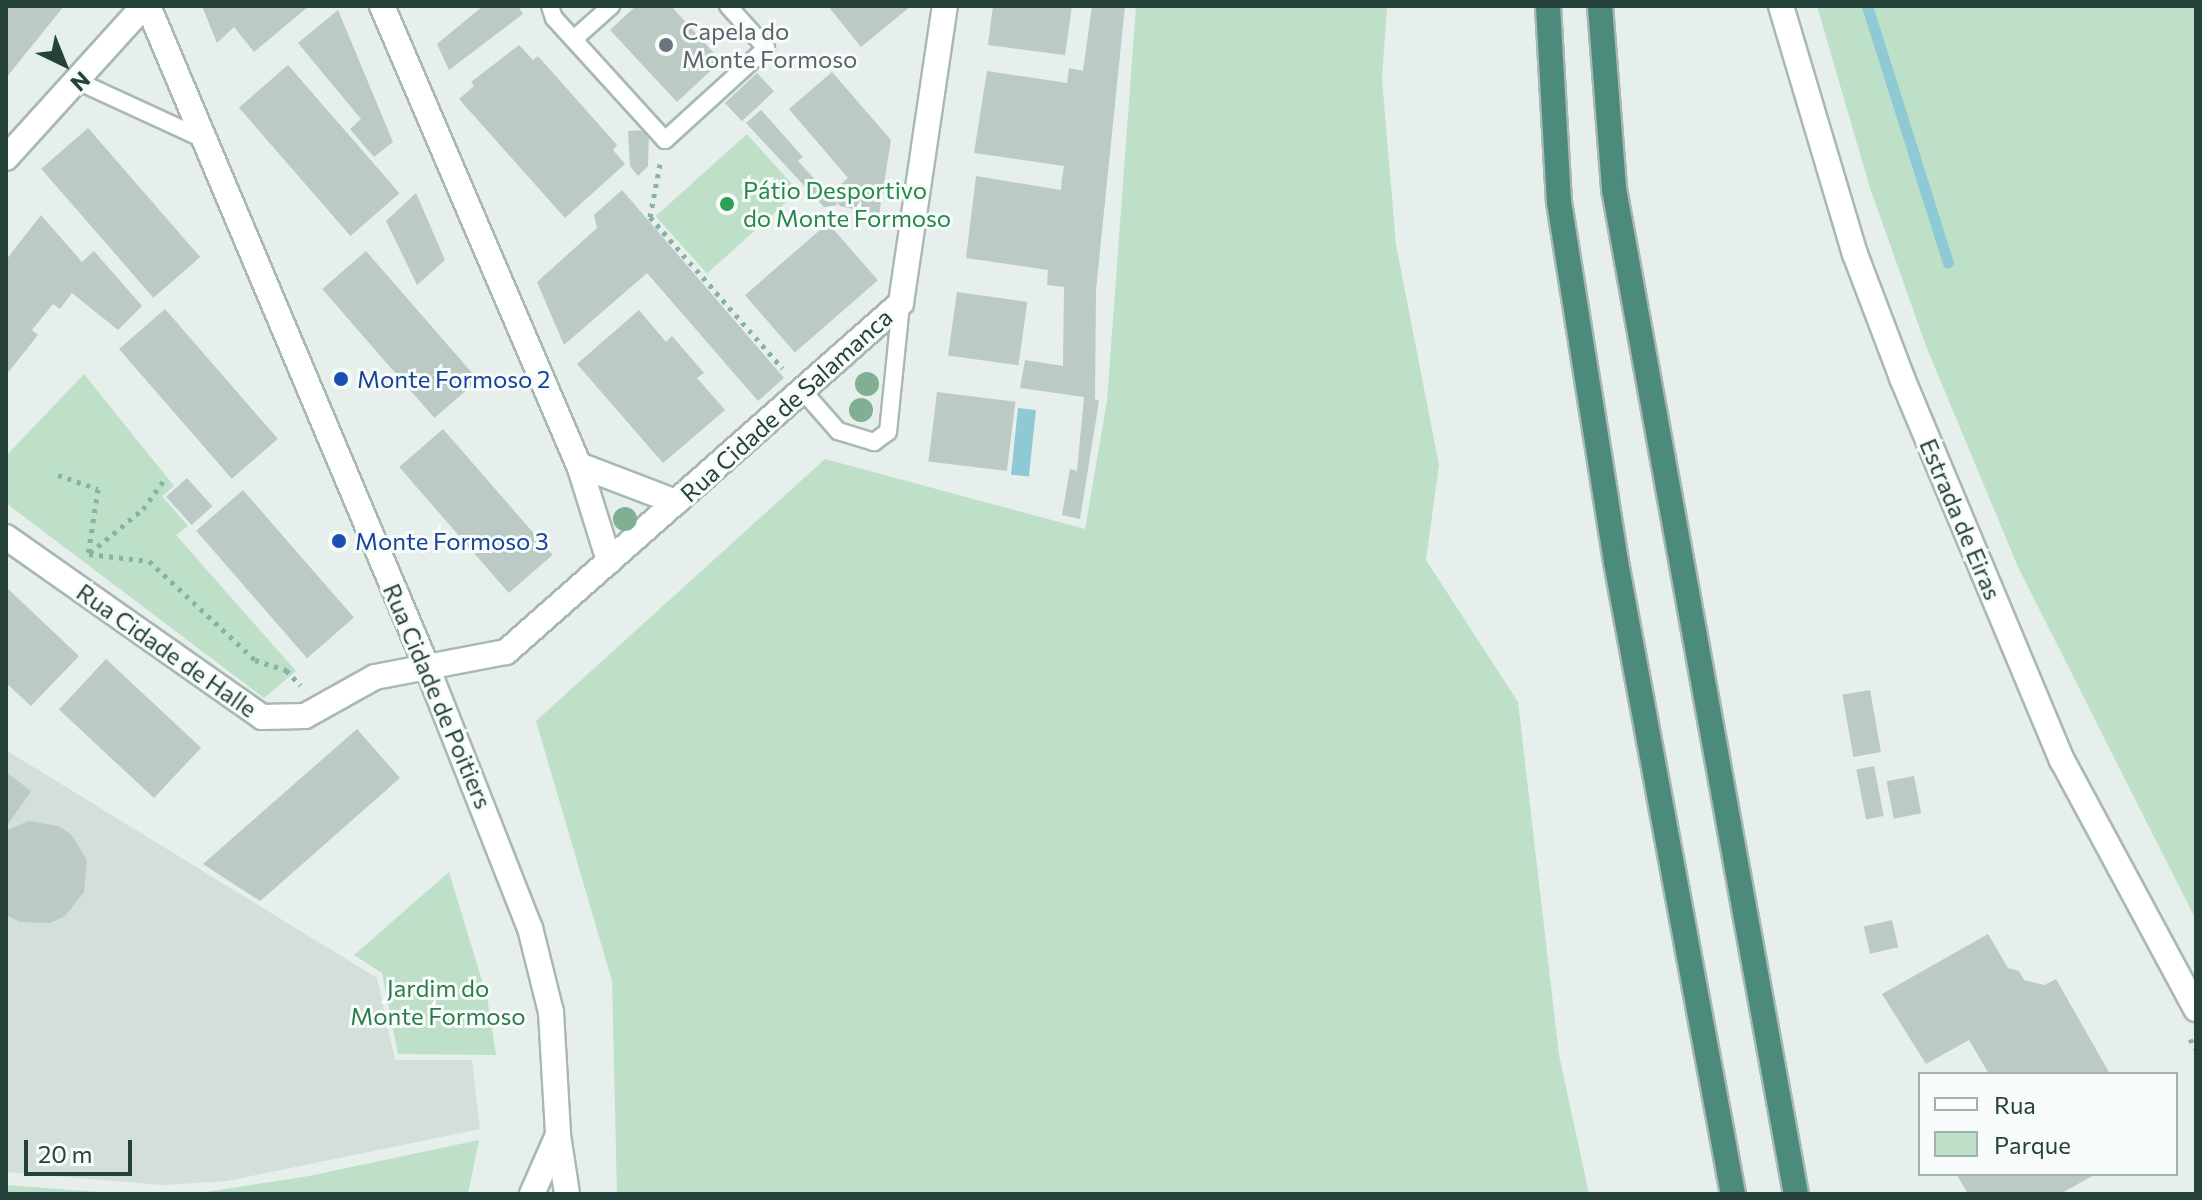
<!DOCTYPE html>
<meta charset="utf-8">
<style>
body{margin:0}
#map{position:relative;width:2202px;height:1200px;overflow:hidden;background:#e6efeb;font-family:Commissioner,sans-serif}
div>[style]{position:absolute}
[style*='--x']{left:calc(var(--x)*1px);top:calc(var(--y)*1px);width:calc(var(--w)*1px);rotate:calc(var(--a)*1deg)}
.built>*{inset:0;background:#d4dfda}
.green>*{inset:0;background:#bfe0c8;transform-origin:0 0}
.water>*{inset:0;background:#8ec9d4;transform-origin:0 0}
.stream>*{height:11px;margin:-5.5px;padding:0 5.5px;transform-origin:5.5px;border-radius:5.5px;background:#8ec9d4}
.building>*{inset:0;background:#bbcac4;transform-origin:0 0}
.path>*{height:5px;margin-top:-2.5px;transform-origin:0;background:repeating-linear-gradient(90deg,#86b3a5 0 4px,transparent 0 10px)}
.roads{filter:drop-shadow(2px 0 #a8b8b2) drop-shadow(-2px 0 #a8b8b2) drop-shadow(0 2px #a8b8b2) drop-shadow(0 -2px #a8b8b2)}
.service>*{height:16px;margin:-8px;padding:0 8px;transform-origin:8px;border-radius:8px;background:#fff}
.minor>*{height:24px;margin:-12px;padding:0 12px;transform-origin:12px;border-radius:12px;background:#fff}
.tertiary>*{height:24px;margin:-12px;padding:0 12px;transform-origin:12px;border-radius:12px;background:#fff}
.trunk>*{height:24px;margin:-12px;padding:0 12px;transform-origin:12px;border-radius:12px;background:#4c8a7c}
.trees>*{width:24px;height:24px;margin:-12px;border-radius:50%;background:#80af93}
.dots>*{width:22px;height:22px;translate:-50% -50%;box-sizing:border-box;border:4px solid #f7fbf9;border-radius:50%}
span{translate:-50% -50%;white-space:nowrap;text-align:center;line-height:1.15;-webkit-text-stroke:6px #f7fbf9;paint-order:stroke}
.worship-label{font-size:24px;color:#5b616d}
.left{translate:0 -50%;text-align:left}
.leisure-label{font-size:24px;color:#27864d}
.transit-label{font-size:24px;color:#164399}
.street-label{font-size:24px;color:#24423a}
.park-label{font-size:24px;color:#2d7a4b}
.frame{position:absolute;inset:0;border:8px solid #24423a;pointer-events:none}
.legend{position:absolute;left:1918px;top:1072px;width:260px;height:104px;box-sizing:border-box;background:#f7fbf9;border:2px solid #a3b1ad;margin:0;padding:10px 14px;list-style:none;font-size:24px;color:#24423a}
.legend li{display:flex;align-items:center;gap:16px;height:40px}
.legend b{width:40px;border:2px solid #a3b1ad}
.north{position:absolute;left:24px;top:24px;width:80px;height:80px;-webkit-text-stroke:6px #f7fbf9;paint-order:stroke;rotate:137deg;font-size:22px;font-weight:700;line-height:32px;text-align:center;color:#24423a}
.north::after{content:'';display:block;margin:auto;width:28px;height:36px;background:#24423a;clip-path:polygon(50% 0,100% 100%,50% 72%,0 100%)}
.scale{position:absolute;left:24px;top:1140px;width:108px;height:36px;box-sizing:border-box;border:4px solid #24423a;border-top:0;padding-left:10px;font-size:24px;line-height:28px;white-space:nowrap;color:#24423a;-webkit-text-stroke:6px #f7fbf9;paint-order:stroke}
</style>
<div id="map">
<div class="built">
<div style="clip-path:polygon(6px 750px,377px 978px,395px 1060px,472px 1060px,480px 1129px,227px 1181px,163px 1185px,6px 1172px)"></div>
</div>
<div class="green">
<div style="clip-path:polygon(1136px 6px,1387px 6px,1382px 79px,1396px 245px,1439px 465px,1426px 560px,1518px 702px,1559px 1055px,1589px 1194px,617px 1194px,612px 981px,536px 721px,825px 459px,1085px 529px,1107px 401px)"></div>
<div style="clip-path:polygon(1817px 6px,2196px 8px,2196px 920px,2018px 567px,1926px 346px,1870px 188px)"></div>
<div style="left:747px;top:134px;width:77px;height:123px;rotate:48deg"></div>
<div style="clip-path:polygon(84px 374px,174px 486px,162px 496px,188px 526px,176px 535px,296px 671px,264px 698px,6px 503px,6px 456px)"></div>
<div style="clip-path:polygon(449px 872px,487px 997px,496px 1055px,398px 1054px,382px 973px,354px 955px)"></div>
<div style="clip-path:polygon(479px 1140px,468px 1194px,192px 1194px,309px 1176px)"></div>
<div style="clip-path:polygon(6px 1185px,126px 1194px,6px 1194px)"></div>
</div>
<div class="water">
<div style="left:1018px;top:408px;width:18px;height:67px;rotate:6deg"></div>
</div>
<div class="stream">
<div style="--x:1867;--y:6;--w:269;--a:72.5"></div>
</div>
<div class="building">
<div style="clip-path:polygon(6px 6px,64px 6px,6px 78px)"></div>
<div style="clip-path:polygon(202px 6px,309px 6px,254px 52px,234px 27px,217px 43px)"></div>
<div style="clip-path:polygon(483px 6px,518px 6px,523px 14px,449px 70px,437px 44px)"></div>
<div style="clip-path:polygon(636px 6px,671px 6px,721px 61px,677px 102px,610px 30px)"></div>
<div style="clip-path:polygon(828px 6px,911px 6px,861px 47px)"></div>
<div style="clip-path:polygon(993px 6px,1072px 6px,1065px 55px,988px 45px)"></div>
<div style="clip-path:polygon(1092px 6px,1125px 6px,1096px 290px,1095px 399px,1099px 401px,1080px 519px,1062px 515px,1070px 469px,1077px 471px,1084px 397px,1020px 388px,1025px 360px,1063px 366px,1064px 287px,1047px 285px,1048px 270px,966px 258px,976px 176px,1061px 190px,1062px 178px,1064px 166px,974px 153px,987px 71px,1067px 83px,1069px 68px,1083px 71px)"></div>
<div style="clip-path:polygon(338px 10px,393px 142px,374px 157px,350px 129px,361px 119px,298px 43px)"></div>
<div style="clip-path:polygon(519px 45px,533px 60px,538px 56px,617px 145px,613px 150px,625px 164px,565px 218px,459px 99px,474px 86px,471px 82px)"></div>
<div style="left:288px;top:65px;width:170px;height:65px;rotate:49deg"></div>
<div style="clip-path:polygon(832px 72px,891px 140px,879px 215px,840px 206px,830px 193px,848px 178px,789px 109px)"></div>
<div style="left:757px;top:73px;width:25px;height:44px;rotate:47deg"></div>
<div style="clip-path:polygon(761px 110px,803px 157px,798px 161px,838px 205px,824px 207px,746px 123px)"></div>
<div style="left:88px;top:128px;width:171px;height:62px;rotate:49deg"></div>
<div style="clip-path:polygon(649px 130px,648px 166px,638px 176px,630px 166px,628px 131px)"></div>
<div style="clip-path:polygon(622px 190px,784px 378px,758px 401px,647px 273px,564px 345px,537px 282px,597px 228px,594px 215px)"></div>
<div style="clip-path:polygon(416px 193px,445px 260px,417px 285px,386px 221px)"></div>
<div style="clip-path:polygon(41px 215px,82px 262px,94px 251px,142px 306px,118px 330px,72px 293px,60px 309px,53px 304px,32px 330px,38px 335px,6px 375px,6px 260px)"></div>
<div style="left:828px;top:223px;width:76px;height:110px;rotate:49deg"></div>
<div style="left:366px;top:251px;width:171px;height:58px;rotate:49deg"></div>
<div style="left:957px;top:292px;width:71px;height:64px;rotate:8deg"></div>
<div style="left:165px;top:309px;width:172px;height:61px;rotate:49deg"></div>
<div style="clip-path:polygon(639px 310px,666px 342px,672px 336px,704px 373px,697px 378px,725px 410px,663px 463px,577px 364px)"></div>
<div style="left:937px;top:392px;width:79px;height:70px;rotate:7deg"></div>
<div style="left:443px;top:429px;width:167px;height:58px;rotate:49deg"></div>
<div style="left:187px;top:478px;width:38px;height:28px;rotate:48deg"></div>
<div style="left:243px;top:490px;width:169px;height:62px;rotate:49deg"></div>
<div style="clip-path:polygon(6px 587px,79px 656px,31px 706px,6px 683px)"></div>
<div style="left:106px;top:659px;width:130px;height:69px;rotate:43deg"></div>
<div style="left:1870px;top:690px;width:63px;height:28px;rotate:80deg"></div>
<div style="clip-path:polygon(357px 729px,400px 778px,274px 889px,260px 901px,203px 864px)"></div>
<div style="left:1874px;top:766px;width:51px;height:18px;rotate:79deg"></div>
<div style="clip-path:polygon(6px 772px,31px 791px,6px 827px)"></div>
<div style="left:1914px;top:776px;width:38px;height:28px;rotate:79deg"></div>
<div style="clip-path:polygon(28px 821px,58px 826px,71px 834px,87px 861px,84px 892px,65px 916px,50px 923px,20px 922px,6px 915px,6px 831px)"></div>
<div style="left:1892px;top:920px;width:28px;height:29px;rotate:77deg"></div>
<div style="clip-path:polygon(1988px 934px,2008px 968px,2019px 971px,2024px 980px,2044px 985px,2056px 979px,2110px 1074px,1989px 1074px,1969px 1040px,1926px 1064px,1882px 994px)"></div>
<div style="clip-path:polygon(2096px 1174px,2060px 1194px,1968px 1194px,1957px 1175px)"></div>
</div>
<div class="path">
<div style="--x:660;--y:164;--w:54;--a:100.7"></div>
<div style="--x:650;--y:217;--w:201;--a:48.8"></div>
<div style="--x:58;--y:475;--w:42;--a:19.3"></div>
<div style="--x:98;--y:489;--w:67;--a:98.6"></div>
<div style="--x:90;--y:553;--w:69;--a:-39.7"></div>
<div style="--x:143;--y:509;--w:34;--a:-54"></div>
<div style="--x:89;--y:554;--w:60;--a:6.7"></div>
<div style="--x:149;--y:561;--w:145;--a:43"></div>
<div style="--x:255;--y:660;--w:33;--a:18"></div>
<div style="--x:286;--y:670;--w:21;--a:47"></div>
<div style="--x:2190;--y:1039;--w:12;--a:59"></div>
</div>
<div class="roads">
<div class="service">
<div style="--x:550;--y:6;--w:13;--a:72"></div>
<div style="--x:554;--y:18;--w:165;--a:47.7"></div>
<div style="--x:665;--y:140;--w:137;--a:-42.3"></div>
<div style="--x:766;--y:48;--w:57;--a:-132.1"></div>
<div style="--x:574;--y:39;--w:50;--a:-41.7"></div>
<div style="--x:73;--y:79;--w:141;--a:24.7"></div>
<div style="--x:802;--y:390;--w:55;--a:48.7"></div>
<div style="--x:838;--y:431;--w:38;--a:17"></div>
<div style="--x:874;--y:442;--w:17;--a:-36"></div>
<div style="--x:888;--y:432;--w:130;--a:-84.2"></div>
</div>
<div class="minor">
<div style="--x:382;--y:6;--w:499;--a:66.8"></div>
<div style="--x:579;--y:465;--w:101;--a:72.6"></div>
<div style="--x:6;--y:158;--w:205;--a:-47.8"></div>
<div style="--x:579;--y:465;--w:104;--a:20.9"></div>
<div style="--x:6;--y:537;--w:313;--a:35.1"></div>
<div style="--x:262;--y:717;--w:43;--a:-1.3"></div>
<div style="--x:305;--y:716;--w:80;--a:-29.1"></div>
<div style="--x:375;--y:677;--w:133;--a:-10.8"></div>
<div style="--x:506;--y:652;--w:527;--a:-41.46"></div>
<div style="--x:901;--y:303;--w:300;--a:-81.6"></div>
</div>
<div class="tertiary">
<div style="--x:148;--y:6;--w:717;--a:67.12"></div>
<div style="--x:427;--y:667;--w:281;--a:68.5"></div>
<div style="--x:530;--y:928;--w:87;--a:76"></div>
<div style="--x:551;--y:1012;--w:123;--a:86.7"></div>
<div style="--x:558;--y:1135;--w:60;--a:81.3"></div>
<div style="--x:1781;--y:6;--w:259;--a:73.4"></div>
<div style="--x:1855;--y:254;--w:133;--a:69.2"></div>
<div style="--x:1902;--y:378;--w:414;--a:67.3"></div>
<div style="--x:2062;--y:760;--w:283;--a:61.7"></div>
<div style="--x:532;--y:1194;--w:64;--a:-66.2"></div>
</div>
<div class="trunk">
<div style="--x:1548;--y:6;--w:196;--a:86.8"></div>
<div style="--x:1559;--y:202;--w:364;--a:81"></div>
<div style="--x:1616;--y:562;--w:643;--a:79.51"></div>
<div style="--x:1600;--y:6;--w:184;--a:85.6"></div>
<div style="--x:1614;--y:189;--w:1021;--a:79.74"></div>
</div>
</div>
<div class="trees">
<div style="left:867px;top:384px"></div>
<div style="left:861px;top:410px"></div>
<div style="left:625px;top:519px"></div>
</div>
<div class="dots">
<div style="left:666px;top:45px;background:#6b7280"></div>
<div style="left:727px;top:204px;background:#2e9e5b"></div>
<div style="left:341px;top:379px;background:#1a4fb4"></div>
<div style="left:339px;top:541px;background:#1a4fb4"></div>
</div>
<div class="worship-label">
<span class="left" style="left:682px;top:45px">Capela do<br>Monte Formoso</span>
</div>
<div class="leisure-label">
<span class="left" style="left:743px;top:204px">Pátio Desportivo<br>do Monte Formoso</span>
</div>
<div class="transit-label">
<span class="left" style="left:357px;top:379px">Monte Formoso 2</span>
<span class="left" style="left:355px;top:541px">Monte Formoso 3</span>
</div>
<div class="street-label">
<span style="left:786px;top:405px;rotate:-42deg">Rua Cidade de Salamanca</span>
<span style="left:1961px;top:519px;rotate:67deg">Estrada de Eiras</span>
<span style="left:167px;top:650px;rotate:35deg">Rua Cidade de Halle</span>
<span style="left:438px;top:696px;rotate:67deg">Rua Cidade de Poitiers</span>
</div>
<div class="park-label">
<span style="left:438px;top:1002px">Jardim do<br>Monte Formoso</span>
</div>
<div class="frame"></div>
<ul class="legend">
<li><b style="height:10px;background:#fff"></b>Rua</li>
<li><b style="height:22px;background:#bfe0c8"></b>Parque</li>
</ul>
<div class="north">N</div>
<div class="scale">20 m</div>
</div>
